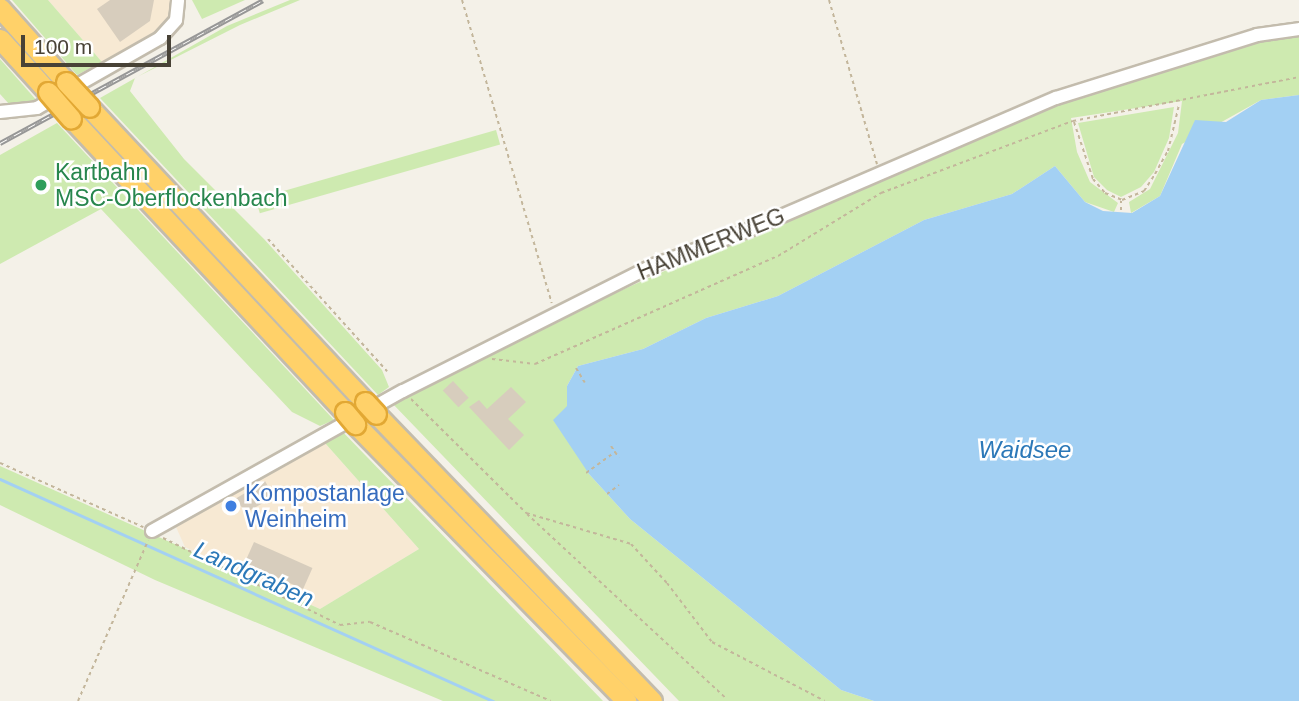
<!DOCTYPE html>
<style>
body{margin:0}
#map{position:relative;width:1299px;height:701px;overflow:hidden;background:#f4f1e8;font-family:Arial,sans-serif}
div>[style]{position:absolute}
[style*='--x']{left:calc(var(--x)*1px);top:calc(var(--y)*1px);width:calc(var(--w)*1px);rotate:calc(var(--a)*1deg)}
.commercial>*{inset:0;background:#f7e9d3}
.green>*{inset:0;background:#ceeab0;transform-origin:0 0}
.water>*{inset:0;background:#a3d0f3}
.stream>*{height:2.5px;margin:-1.25px;padding:0 1.25px;transform-origin:1.25px;border-radius:1.25px;background:#a3d0f3}
.building>*{inset:0;background:#d7cdbd;transform-origin:0 0}
.path>*{height:2px;margin-top:-1px;transform-origin:0;background:repeating-linear-gradient(90deg,#c3b69b 0 3.5px,transparent 0 7px)}
.roads{filter:drop-shadow(2px 0 #c3bcad) drop-shadow(-2px 0 #c3bcad) drop-shadow(0 2px #c3bcad) drop-shadow(0 -2px #c3bcad)}
.minor>*{height:12px;margin:-6px;padding:0 6px;transform-origin:6px;border-radius:6px;background:#fff}
.highway>*{height:19px;margin:-9.5px;padding:0 9.5px;transform-origin:9.5px;border-radius:9.5px;background:#ffd169}
.rail>*{height:5px;margin-top:-2.5px;transform-origin:0;background:repeating-linear-gradient(90deg,#fff 0 8px,#979797 0 16px);box-sizing:border-box;border-block:2px solid #979797}
.bridges{filter:drop-shadow(2px 0 #e2a834) drop-shadow(-2px 0 #e2a834) drop-shadow(0 2px #e2a834) drop-shadow(0 -2px #e2a834)}
.highway-bridge>*{height:19px;margin:-9.5px;padding:0 9.5px;transform-origin:9.5px;border-radius:9.5px;background:#ffd169}
.dots>*{width:19px;height:19px;translate:-50% -50%;box-sizing:border-box;border:4px solid #fff;border-radius:50%}
span{translate:-50% -50%;white-space:nowrap;text-align:center;line-height:1.15;-webkit-text-stroke:5px #fff;paint-order:stroke}
.leisure-label{font-size:23px;color:#27864d}
.left{translate:0 -50%;text-align:left}
.street-label{font-size:23px;color:#484236}
.shop-label{font-size:23px;color:#366cbe}
.water-label{font-size:24px;color:#2b78b8;font-style:italic}
.scale{position:absolute;left:21px;top:35px;width:150px;height:32px;box-sizing:border-box;border:4px solid #484236;border-top:0;padding-left:9px;font-size:21px;line-height:24px;white-space:nowrap;color:#484236;-webkit-text-stroke:5px #fff;paint-order:stroke}
</style>
<div id="map">
<div class="commercial">
<div style="clip-path:polygon(48px 0,171px 0,171px 12px,165px 26px,102px 62px)"></div>
<div style="clip-path:polygon(325px 443px,419px 549px,320px 609px,185px 547px,176px 527px)"></div>
</div>
<div class="green">
<div style="clip-path:polygon(12px 0,48px 0,102px 62px,77px 75px)"></div>
<div style="clip-path:polygon(192px 0,245px 0,202px 19px)"></div>
<div style="clip-path:polygon(290px 0,300px 0,240px 25px,135px 78px,130px 91px,184px 159px,264px 239px,382px 370px,389px 387px,378px 395px,100px 98px,227px 26px)"></div>
<div style="clip-path:polygon(1299px 34px,1299px 95px,1261px 100px,1182px 144px,1160px 196px,1131px 213px,1129px 202px,1150px 189px,1178px 133px,1182px 101px,1071px 118px,1077px 152px,1090px 182px,1118px 203px,1114px 212px,1085px 202px,1055px 166px,1012px 194px,924px 220px,778px 296px,706px 318px,643px 349px,578px 366px,567px 386px,567px 406px,589px 474px,630px 519px,841px 690px,874px 701px,679px 701px,391px 402px,557px 319px,873px 178px,1066px 102px,1260px 40px)"></div>
<div style="clip-path:polygon(0 59px,38px 102px,9px 104px,0 94px)"></div>
<div style="clip-path:polygon(1174px 107px,1169px 138px,1154px 172px,1141px 187px,1121px 197px,1107px 190px,1094px 177px,1078px 123px)"></div>
<div style="left:83px;top:111px;width:402px;height:6px;rotate:47deg"></div>
<div style="clip-path:polygon(57px 123px,334px 420px,320px 426px,292px 412px,101px 209px,0 264px,0 155px)"></div>
<div style="left:496px;top:130px;width:15px;height:250px;rotate:74deg"></div>
<div style="clip-path:polygon(338px 427px,603px 701px,443px 701px,155px 580px,0 505px,0 466px,320px 609px,419px 549px,325px 443px,212px 506px,210px 498px)"></div>
</div>
<div class="water">
<div style="clip-path:polygon(1299px 95px,1299px 701px,874px 701px,841px 690px,630px 519px,589px 474px,553px 420px,567px 406px,567px 386px,578px 366px,643px 349px,706px 318px,778px 296px,924px 220px,1012px 194px,1055px 166px,1085px 202px,1103px 211px,1132px 213px,1160px 196px,1195px 120px,1226px 122px,1261px 100px)"></div>
</div>
<div class="stream">
<div style="--x:0;--y:479;--w:541;--a:24.24"></div>
</div>
<div class="building">
<div style="clip-path:polygon(110px 0,154px 0,150px 21px,120px 42px,97px 9px)"></div>
<div style="left:453px;top:381px;width:23px;height:14px;rotate:47deg"></div>
<div style="clip-path:polygon(511px 387px,526px 402px,508px 419px,524px 435px,509px 450px,469px 407px,479px 400px,487px 409px)"></div>
<div style="clip-path:polygon(265px 481px,274px 497px,245px 513px,241px 506px,229px 513px,225px 505px)"></div>
<div style="left:254px;top:542px;width:64px;height:23px;rotate:24deg"></div>
</div>
<div class="path">
<div style="--x:462;--y:0;--w:316;--a:73.5"></div>
<div style="--x:829;--y:0;--w:171;--a:73.7"></div>
<div style="--x:1074;--y:122;--w:60;--a:71.6"></div>
<div style="--x:1093;--y:179;--w:18;--a:49"></div>
<div style="--x:1105;--y:193;--w:18;--a:22"></div>
<div style="--x:1122;--y:200;--w:24;--a:-22"></div>
<div style="--x:1144;--y:191;--w:20;--a:-57"></div>
<div style="--x:1155;--y:174;--w:26;--a:-61"></div>
<div style="--x:1168;--y:151;--w:47;--a:-76.6"></div>
<div style="--x:1121;--y:210;--w:9;--a:-90"></div>
<div style="--x:268;--y:239;--w:178;--a:48"></div>
<div style="--x:492;--y:359;--w:43;--a:6.6"></div>
<div style="--x:535;--y:364;--w:266;--a:-24"></div>
<div style="--x:778;--y:256;--w:121;--a:-31.5"></div>
<div style="--x:881;--y:193;--w:205;--a:-20.6"></div>
<div style="--x:1073;--y:121;--w:230;--a:-11"></div>
<div style="--x:576;--y:368;--w:17;--a:59"></div>
<div style="--x:411;--y:399;--w:162;--a:44.7"></div>
<div style="--x:526;--y:513;--w:109;--a:16.4"></div>
<div style="--x:631;--y:544;--w:53;--a:47.3"></div>
<div style="--x:667;--y:583;--w:74;--a:52.7"></div>
<div style="--x:712;--y:642;--w:127;--a:27.6"></div>
<div style="--x:611;--y:446;--w:14;--a:56"></div>
<div style="--x:0;--y:463;--w:157;--a:24.1"></div>
<div style="--x:586;--y:473;--w:36;--a:-36"></div>
<div style="--x:607;--y:494;--w:15;--a:-37"></div>
<div style="--x:527;--y:514;--w:271;--a:42.8"></div>
<div style="--x:163;--y:538;--w:197;--a:26.2"></div>
<div style="--x:340;--y:625;--w:30;--a:-6"></div>
<div style="--x:370;--y:622;--w:197;--a:23.6"></div>
<div style="--x:78;--y:701;--w:175;--a:-66.4"></div>
</div>
<div class="roads">
<div class="minor">
<div style="--x:0;--y:112;--w:37;--a:-6"></div>
<div style="--x:37;--y:108;--w:142;--a:-29.6"></div>
<div style="--x:160;--y:38;--w:24;--a:-48"></div>
<div style="--x:176;--y:20;--w:20;--a:-84"></div>
<div style="--x:152;--y:531;--w:287;--a:-29.2"></div>
<div style="--x:403;--y:391;--w:281;--a:-26.7"></div>
<div style="--x:654;--y:265;--w:101;--a:-20.2"></div>
<div style="--x:749;--y:230;--w:334;--a:-23.3"></div>
<div style="--x:1056;--y:98;--w:211;--a:-17.4"></div>
<div style="--x:1257;--y:35;--w:42;--a:-8.1"></div>
</div>
<div class="highway">
<div style="--x:0;--y:8;--w:99;--a:48.3"></div>
<div style="--x:0;--y:39;--w:72;--a:47.8"></div>
<div style="--x:89;--y:107;--w:404;--a:46.9"></div>
<div style="--x:71;--y:118;--w:402;--a:47"></div>
<div style="--x:376;--y:414;--w:398;--a:46.1"></div>
<div style="--x:355;--y:424;--w:388;--a:45.6"></div>
</div>
</div>
<div class="rail">
<div style="--x:0;--y:143;--w:299;--a:-28.5"></div>
</div>
<div class="bridges">
<div class="highway-bridge">
<div style="--x:66;--y:82;--w:34;--a:47"></div>
<div style="--x:48;--y:92;--w:35;--a:49"></div>
<div style="--x:365;--y:402;--w:16;--a:47"></div>
<div style="--x:345;--y:412;--w:16;--a:50"></div>
</div>
</div>
<div class="dots">
<div style="left:41px;top:185px;background:#2e9e5b"></div>
<div style="left:231px;top:506px;background:#3f7fe0"></div>
</div>
<div class="leisure-label">
<span class="left" style="left:55px;top:185px">Kartbahn<br>MSC-Oberflockenbach</span>
</div>
<div class="street-label">
<span style="left:711px;top:244px;rotate:-22deg">HAMMERWEG</span>
</div>
<div class="shop-label">
<span class="left" style="left:245px;top:506px">Kompostanlage<br>Weinheim</span>
</div>
<div class="water-label">
<span style="left:1025px;top:450px">Waidsee</span>
<span style="left:254px;top:574px;rotate:24deg">Landgraben</span>
</div>
<div class="scale">100 m</div>
</div>
